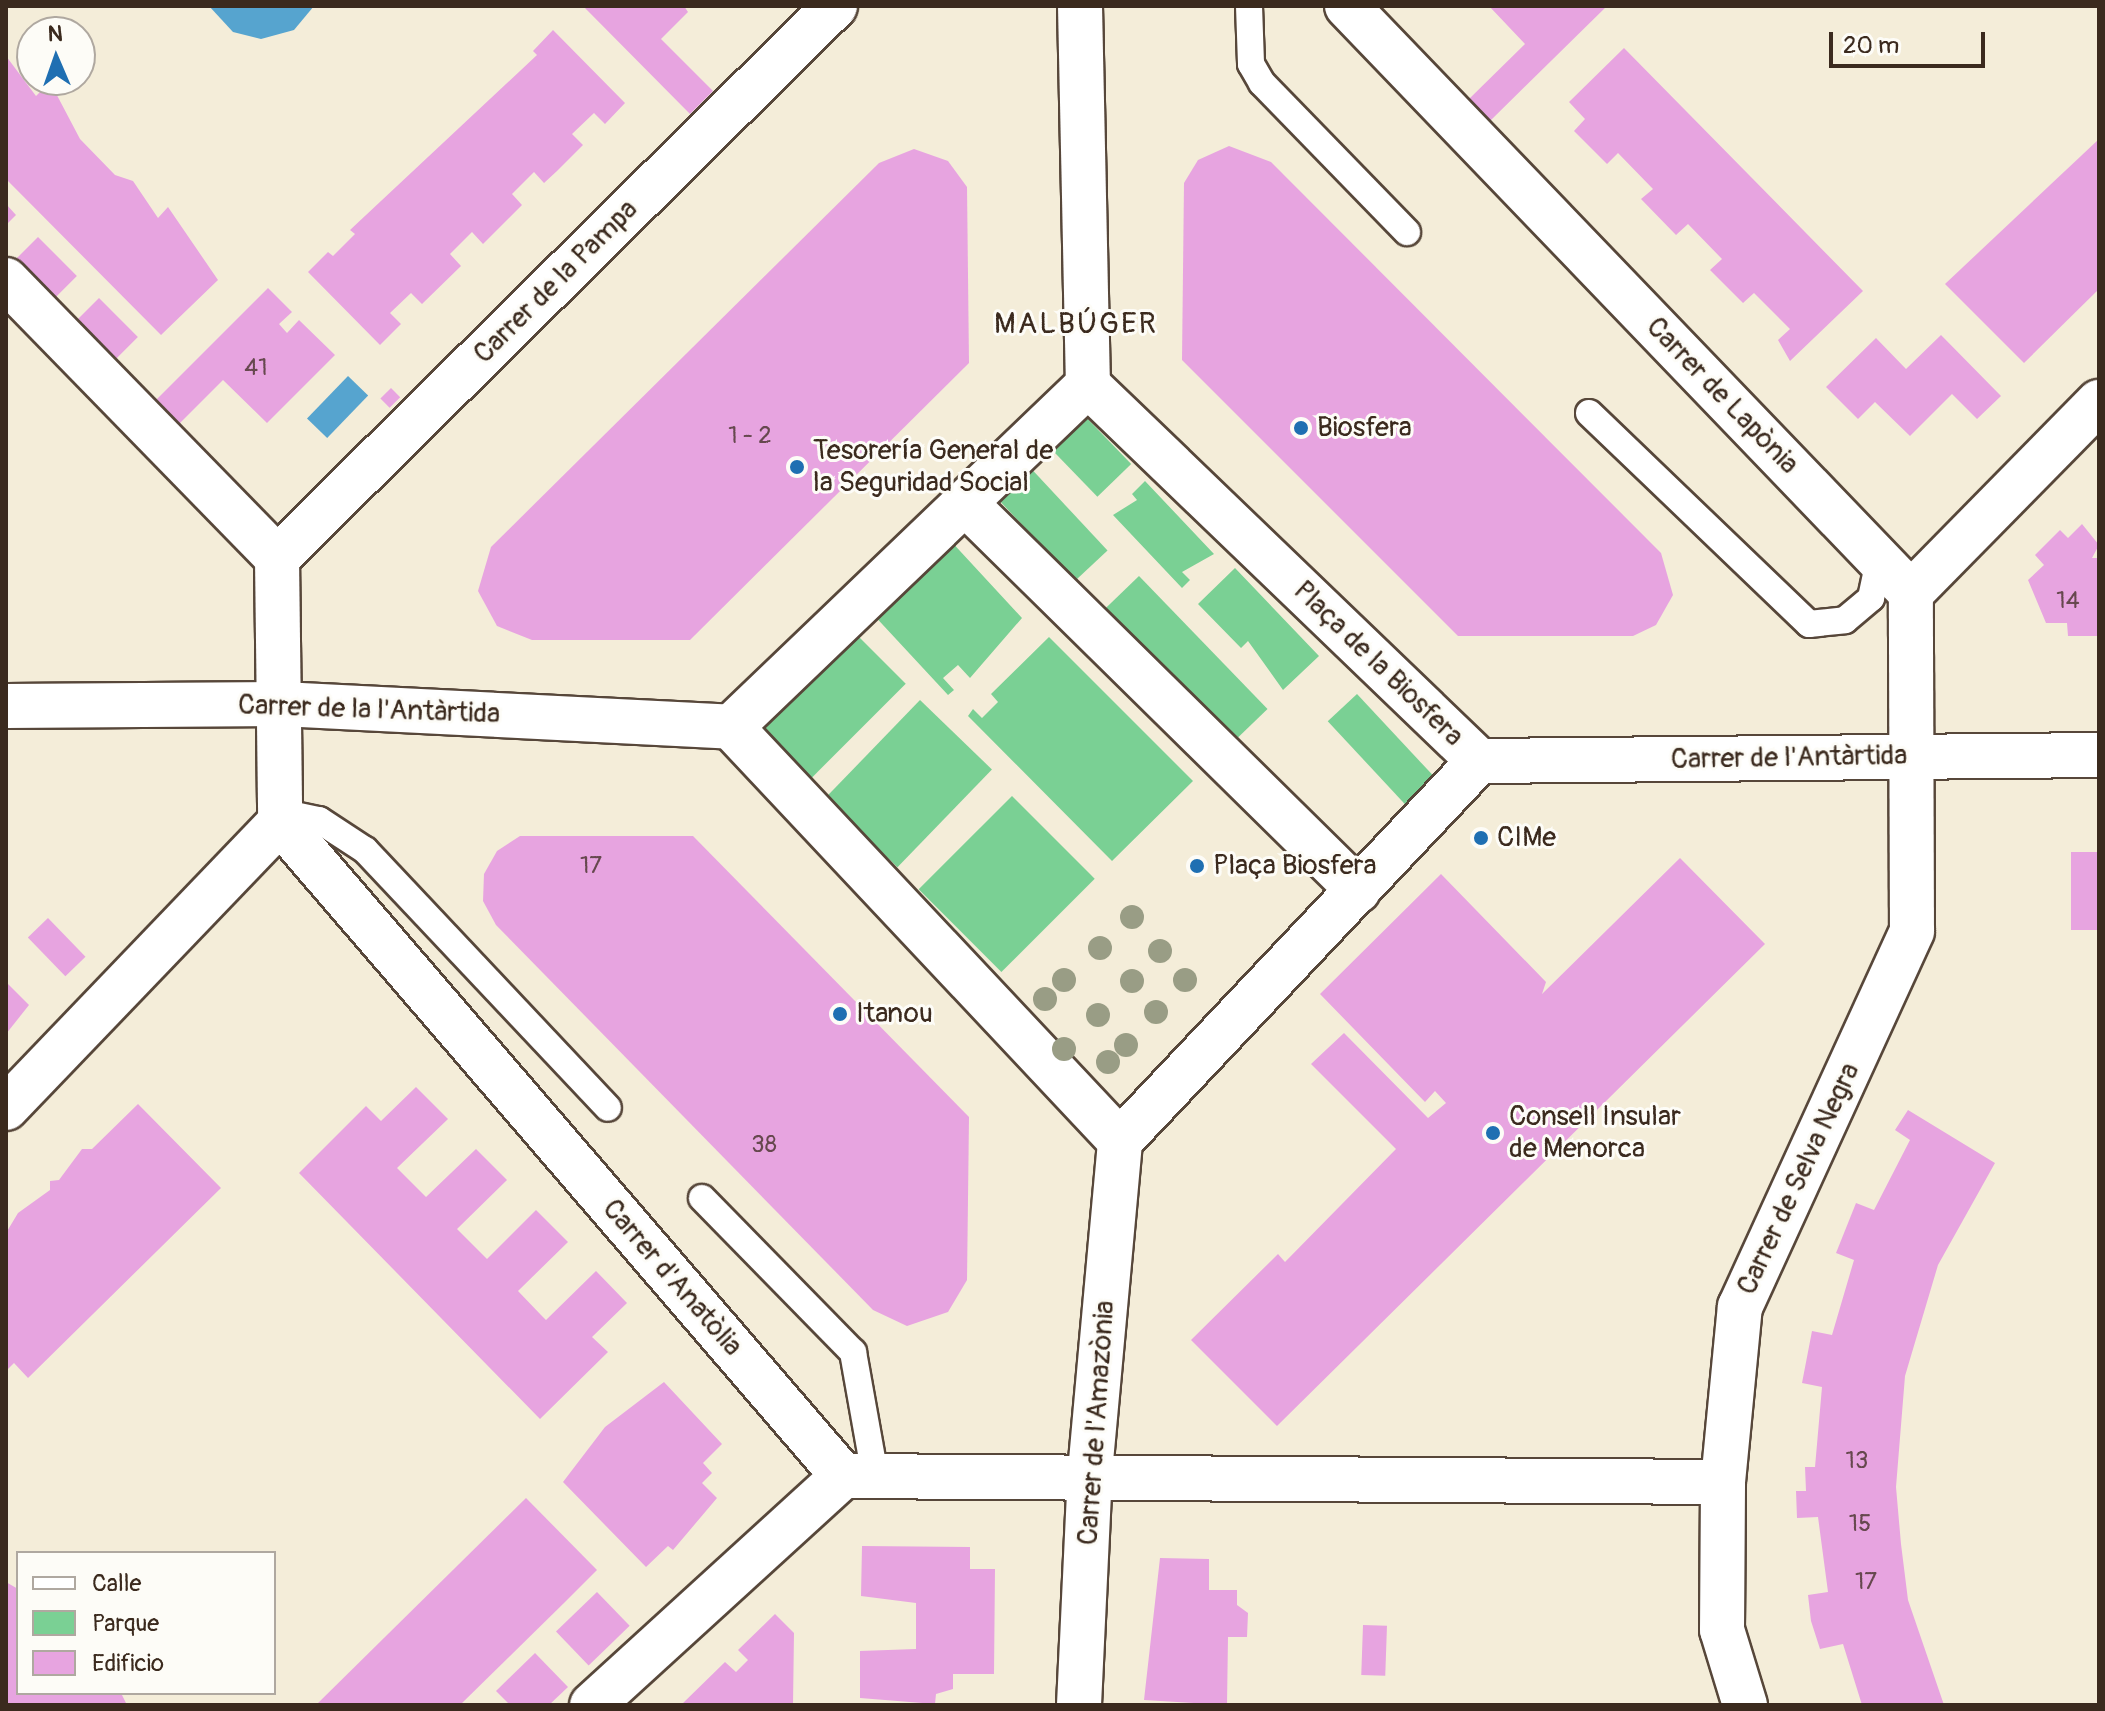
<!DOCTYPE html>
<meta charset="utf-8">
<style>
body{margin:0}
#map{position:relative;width:2105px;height:1711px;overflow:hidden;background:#f4edd9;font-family:Pangolin,sans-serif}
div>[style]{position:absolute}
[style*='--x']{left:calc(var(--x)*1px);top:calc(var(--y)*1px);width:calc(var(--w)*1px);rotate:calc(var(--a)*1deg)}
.green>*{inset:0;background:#7ad094;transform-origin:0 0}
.water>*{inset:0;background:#56a4cf;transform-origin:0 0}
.building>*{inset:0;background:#e7a4e0;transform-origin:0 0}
.roads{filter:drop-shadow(2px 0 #57473a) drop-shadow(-2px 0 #57473a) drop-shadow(0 2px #57473a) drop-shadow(0 -2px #57473a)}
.lane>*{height:26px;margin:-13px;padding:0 13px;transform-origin:13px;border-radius:13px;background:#fff}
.street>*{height:44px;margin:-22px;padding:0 22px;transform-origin:22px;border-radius:22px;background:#fff}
.trees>*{width:24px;height:24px;margin:-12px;border-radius:50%;background:#999d85}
.dots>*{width:22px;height:22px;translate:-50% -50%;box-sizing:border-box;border:4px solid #fdfcf7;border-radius:50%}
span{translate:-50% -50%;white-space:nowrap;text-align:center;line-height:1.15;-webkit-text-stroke:6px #fdfcf7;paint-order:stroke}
.number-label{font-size:24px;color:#66484e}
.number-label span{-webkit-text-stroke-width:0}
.street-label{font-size:28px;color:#3b2a1e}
.poi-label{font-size:28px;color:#3b2a1e}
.left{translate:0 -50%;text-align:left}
.neighbourhood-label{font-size:30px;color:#3b2a1e;letter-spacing:2px}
.frame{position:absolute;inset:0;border:8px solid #3b2a1e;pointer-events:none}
.legend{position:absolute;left:16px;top:1551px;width:260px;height:144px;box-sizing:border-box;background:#fdfcf7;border:2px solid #afa8a0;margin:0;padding:10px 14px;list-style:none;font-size:24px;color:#3b2a1e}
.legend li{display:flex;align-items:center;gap:16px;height:40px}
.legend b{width:40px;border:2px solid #afa8a0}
.north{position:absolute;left:16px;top:16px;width:80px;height:80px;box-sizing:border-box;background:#fdfcf7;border:2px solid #afa8a0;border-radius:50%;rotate:358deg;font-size:22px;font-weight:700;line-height:32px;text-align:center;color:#3b2a1e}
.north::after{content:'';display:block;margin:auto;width:28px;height:36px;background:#1f6fb2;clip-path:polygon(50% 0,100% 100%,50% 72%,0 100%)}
.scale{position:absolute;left:1829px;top:32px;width:156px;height:36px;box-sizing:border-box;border:4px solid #3b2a1e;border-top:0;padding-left:10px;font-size:24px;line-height:28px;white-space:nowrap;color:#3b2a1e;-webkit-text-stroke:6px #fdfcf7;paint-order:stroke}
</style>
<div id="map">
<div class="green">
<div style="left:1077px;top:408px;width:78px;height:47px;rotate:46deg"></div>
<div style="left:1025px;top:462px;width:121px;height:45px;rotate:47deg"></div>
<div style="clip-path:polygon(1145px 481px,1214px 554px,1182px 572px,1190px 580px,1182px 588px,1113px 515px,1137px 500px,1132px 494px)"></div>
<div style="clip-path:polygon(948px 538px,1022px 618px,970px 678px,958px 665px,943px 678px,954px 690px,948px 695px,870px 611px)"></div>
<div style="clip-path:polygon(1235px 568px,1319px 656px,1283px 690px,1248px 641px,1241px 648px,1198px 604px)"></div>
<div style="left:1139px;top:576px;width:185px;height:49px;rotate:46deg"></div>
<div style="left:852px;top:630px;width:76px;height:136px;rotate:45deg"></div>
<div style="clip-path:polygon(1049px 637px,1193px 781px,1112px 861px,968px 716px,973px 709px,982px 718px,998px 702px,991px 694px)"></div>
<div style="left:1357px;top:694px;width:115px;height:40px;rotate:47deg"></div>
<div style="left:920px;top:700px;width:100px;height:136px;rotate:44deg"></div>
<div style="left:1012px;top:796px;width:117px;height:132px;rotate:45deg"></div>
</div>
<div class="water">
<div style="clip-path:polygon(209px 6px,314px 6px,294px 30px,261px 39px,233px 32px)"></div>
<div style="left:348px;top:376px;width:28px;height:59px;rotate:44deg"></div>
</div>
<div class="building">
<div style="clip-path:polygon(583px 6px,684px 6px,688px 12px,661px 39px,713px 91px,690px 114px)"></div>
<div style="clip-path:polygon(1489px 6px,1607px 6px,1490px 121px,1469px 99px,1525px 44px)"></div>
<div style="clip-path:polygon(553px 30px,625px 103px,605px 124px,594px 113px,572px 134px,583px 145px,557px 171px,544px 183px,534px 172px,512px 194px,522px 205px,483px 244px,472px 232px,450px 254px,461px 266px,422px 304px,411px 293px,390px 313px,401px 324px,380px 345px,308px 272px,328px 252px,333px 256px,355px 234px,350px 230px,537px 55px,533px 51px)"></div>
<div style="clip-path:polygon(1624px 48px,1863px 291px,1790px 361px,1778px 340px,1790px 329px,1754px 293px,1743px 303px,1710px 270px,1722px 259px,1688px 224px,1676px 235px,1641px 199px,1653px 189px,1618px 153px,1607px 164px,1574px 131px,1585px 119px,1569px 102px)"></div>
<div style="clip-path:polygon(6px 56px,36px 96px,50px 82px,80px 139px,115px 175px,133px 181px,158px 218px,168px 207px,218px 280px,161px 335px,6px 179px)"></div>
<div style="clip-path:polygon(2099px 139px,2099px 289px,2024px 363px,1945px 284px)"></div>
<div style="clip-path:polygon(1229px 146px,1271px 162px,1661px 553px,1673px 595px,1656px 625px,1633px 636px,1458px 636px,1182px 360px,1184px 183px,1198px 160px)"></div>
<div style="clip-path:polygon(914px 149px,948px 161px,967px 187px,969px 363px,690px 640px,532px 640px,497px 626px,478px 591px,491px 547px,879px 163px)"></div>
<div style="clip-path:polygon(6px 204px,16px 215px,6px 225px)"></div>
<div style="left:38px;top:237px;width:55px;height:45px;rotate:45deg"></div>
<div style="clip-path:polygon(268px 288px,292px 312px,279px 324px,287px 333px,299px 320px,335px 355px,267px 423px,223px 380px,169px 434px,146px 410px)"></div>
<div style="left:99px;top:298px;width:55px;height:46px;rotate:45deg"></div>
<div style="clip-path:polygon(1941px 335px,2001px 396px,1977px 419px,1952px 394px,1910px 436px,1875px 402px,1858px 419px,1826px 387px,1876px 338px,1906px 369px)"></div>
<div style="left:391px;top:388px;width:13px;height:15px;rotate:45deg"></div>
<div style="clip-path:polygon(2082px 524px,2099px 545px,2092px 558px,2099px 558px,2099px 636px,2068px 636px,2067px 623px,2046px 623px,2028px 580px,2044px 565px,2035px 555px,2060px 530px,2068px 538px)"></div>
<div style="clip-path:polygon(520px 836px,693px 836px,969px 1117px,967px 1280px,948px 1312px,907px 1326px,873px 1310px,496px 925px,483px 901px,484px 874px,497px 851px)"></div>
<div style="left:2071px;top:852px;width:28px;height:78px"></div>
<div style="clip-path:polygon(1680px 858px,1765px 944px,1277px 1426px,1191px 1340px,1278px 1254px,1285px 1262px,1396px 1149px,1311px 1064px,1344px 1033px,1428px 1118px,1446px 1103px,1435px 1091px,1425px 1102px,1320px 994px,1441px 874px,1546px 982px,1542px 994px)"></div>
<div style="left:48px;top:918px;width:54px;height:28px;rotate:46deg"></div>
<div style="clip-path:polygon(6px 982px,29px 1005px,6px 1034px)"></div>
<div style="clip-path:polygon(416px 1087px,448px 1119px,397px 1168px,426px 1197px,476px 1149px,507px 1180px,457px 1229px,487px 1259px,536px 1210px,568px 1242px,518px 1291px,541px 1315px,546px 1320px,596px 1271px,627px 1303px,592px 1337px,608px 1352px,540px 1419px,299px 1173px,366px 1106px,381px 1121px)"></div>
<div style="clip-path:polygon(138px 1104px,221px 1188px,28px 1378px,14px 1363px,6px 1371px,6px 1233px,18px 1213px,50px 1190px,50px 1181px,59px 1180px,82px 1149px,92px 1149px)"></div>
<div style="clip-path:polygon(1908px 1110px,1995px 1163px,1938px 1265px,1905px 1376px,1896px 1487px,1901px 1544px,1908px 1600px,1944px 1705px,1862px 1705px,1843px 1644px,1820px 1649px,1811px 1621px,1808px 1595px,1828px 1592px,1818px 1517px,1797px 1518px,1796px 1491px,1806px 1491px,1805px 1467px,1815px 1467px,1822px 1387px,1802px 1383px,1812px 1331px,1832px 1335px,1854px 1260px,1836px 1253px,1856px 1203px,1874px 1210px,1910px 1140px,1895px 1130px)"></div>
<div style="clip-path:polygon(664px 1382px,722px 1444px,703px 1463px,712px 1473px,702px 1483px,717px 1498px,673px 1550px,668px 1546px,646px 1567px,563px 1482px,605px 1427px)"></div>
<div style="clip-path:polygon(526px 1498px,597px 1570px,565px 1602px,460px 1705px,316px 1705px)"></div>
<div style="clip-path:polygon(862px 1546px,970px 1547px,970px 1569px,995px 1569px,994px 1674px,953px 1674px,953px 1689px,936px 1694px,935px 1704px,860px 1698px,860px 1651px,916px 1649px,916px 1603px,861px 1596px)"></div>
<div style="clip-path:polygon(1160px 1558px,1209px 1559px,1209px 1590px,1237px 1590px,1237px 1605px,1248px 1613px,1247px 1637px,1228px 1637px,1227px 1705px,1144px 1700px)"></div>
<div style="clip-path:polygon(6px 1582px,18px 1589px,18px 1693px,121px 1693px,127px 1705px,6px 1705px)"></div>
<div style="left:597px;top:1592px;width:47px;height:57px;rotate:46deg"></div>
<div style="clip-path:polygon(775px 1614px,794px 1633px,793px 1705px,681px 1705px,725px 1662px,736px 1672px,748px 1660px,738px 1650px)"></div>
<div style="left:1363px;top:1625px;width:24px;height:50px;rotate:2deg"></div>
<div style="clip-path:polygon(535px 1653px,568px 1687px,549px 1705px,510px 1705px,496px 1691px)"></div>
</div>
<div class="roads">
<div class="lane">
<div style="--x:1249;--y:6;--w:58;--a:88"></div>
<div style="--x:1251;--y:64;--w:22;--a:60"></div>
<div style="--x:1262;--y:83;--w:208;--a:45.8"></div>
<div style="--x:1589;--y:413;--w:305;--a:43.8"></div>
<div style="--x:1809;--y:624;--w:36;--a:-6"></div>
<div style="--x:1845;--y:620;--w:34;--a:-40"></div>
<div style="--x:1871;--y:598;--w:39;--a:-78"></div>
<div style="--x:280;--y:812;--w:40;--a:12"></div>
<div style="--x:319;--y:820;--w:55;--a:33.1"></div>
<div style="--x:365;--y:850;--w:354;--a:46.7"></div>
<div style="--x:702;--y:1198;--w:216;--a:45.6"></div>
<div style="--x:853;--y:1352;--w:125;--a:79.9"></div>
</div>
<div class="street">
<div style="--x:1080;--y:6;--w:379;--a:88.8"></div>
<div style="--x:1347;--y:6;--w:814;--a:46.14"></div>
<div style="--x:1911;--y:593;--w:268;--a:-45.5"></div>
<div style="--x:6;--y:280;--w:388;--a:45.7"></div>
<div style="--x:277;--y:558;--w:785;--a:-44.69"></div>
<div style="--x:1088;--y:385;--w:542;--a:43.88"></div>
<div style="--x:965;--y:503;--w:552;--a:44.56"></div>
<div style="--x:277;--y:558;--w:264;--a:89.3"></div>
<div style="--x:280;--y:822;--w:863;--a:49.28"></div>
<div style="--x:843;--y:1476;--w:340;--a:137.6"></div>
<div style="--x:6;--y:706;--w:275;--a:-0.4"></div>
<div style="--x:281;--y:704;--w:451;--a:2.9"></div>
<div style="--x:731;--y:727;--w:568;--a:46.78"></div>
<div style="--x:731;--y:727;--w:494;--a:-43.8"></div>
<div style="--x:1479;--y:761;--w:620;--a:-0.55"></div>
<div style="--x:6;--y:1108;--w:396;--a:-46.2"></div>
<div style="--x:1120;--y:1141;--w:523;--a:-46.63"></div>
<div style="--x:843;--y:1476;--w:880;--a:0.39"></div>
<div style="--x:1079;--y:1705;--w:233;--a:-87.3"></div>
<div style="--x:1090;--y:1472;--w:332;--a:-84.8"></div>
<div style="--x:1745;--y:1705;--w:78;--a:-107"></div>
<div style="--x:1722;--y:1630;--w:148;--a:-89.6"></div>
<div style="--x:1723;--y:1482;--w:176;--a:-84.5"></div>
<div style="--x:1740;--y:1307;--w:413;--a:-65.4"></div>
<div style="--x:1912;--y:931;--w:338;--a:-90.2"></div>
</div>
</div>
<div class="trees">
<div style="left:1132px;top:917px"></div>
<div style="left:1100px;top:948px"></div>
<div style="left:1160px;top:951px"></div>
<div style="left:1064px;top:980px"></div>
<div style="left:1185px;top:980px"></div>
<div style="left:1132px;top:981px"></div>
<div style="left:1045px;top:999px"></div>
<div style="left:1156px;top:1012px"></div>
<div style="left:1098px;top:1015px"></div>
<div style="left:1126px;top:1045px"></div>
<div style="left:1064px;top:1049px"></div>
<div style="left:1108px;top:1062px"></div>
</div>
<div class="dots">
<div style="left:1301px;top:428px;background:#1f6fb2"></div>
<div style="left:797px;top:467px;background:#1f6fb2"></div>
<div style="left:1481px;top:838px;background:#1f6fb2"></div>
<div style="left:1197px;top:866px;background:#1f6fb2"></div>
<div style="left:840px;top:1014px;background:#1f6fb2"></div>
<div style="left:1493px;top:1133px;background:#1f6fb2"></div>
</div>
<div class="number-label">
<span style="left:256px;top:368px">41</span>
<span style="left:750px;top:436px">1 - 2</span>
<span style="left:2068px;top:601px">14</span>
<span style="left:591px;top:866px">17</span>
<span style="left:764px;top:1145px">38</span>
<span style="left:1857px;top:1461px">13</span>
<span style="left:1860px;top:1524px">15</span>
<span style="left:1866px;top:1582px">17</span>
</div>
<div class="street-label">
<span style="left:556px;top:282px;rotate:-45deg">Carrer de la Pampa</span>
<span style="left:1722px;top:396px;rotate:46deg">Carrer de Lapònia</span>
<span style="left:1378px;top:664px;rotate:44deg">Plaça de la Biosfera</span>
<span style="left:369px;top:710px;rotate:2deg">Carrer de la l'Antàrtida</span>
<span style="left:1789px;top:758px;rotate:-1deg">Carrer de l'Antàrtida</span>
<span style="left:1799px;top:1179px;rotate:-65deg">Carrer de Selva Negra</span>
<span style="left:672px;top:1278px;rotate:49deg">Carrer d'Anatòlia</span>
<span style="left:1097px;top:1423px;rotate:-86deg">Carrer de l'Amazònia</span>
</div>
<div class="poi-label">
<span class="left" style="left:1317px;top:428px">Biosfera</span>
<span class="left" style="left:813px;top:467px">Tesorería General de<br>la Seguridad Social</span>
<span class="left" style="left:1497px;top:838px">CIMe</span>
<span class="left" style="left:1213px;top:866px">Plaça Biosfera</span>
<span class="left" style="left:856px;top:1014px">Itanou</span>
<span class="left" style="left:1509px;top:1133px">Consell Insular<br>de Menorca</span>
</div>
<div class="neighbourhood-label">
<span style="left:1076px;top:324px">MALBÚGER</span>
</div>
<div class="frame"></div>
<ul class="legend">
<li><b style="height:10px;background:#fff"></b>Calle</li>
<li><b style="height:22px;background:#7ad094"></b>Parque</li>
<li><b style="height:22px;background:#e7a4e0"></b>Edificio</li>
</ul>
<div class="north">N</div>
<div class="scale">20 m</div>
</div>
